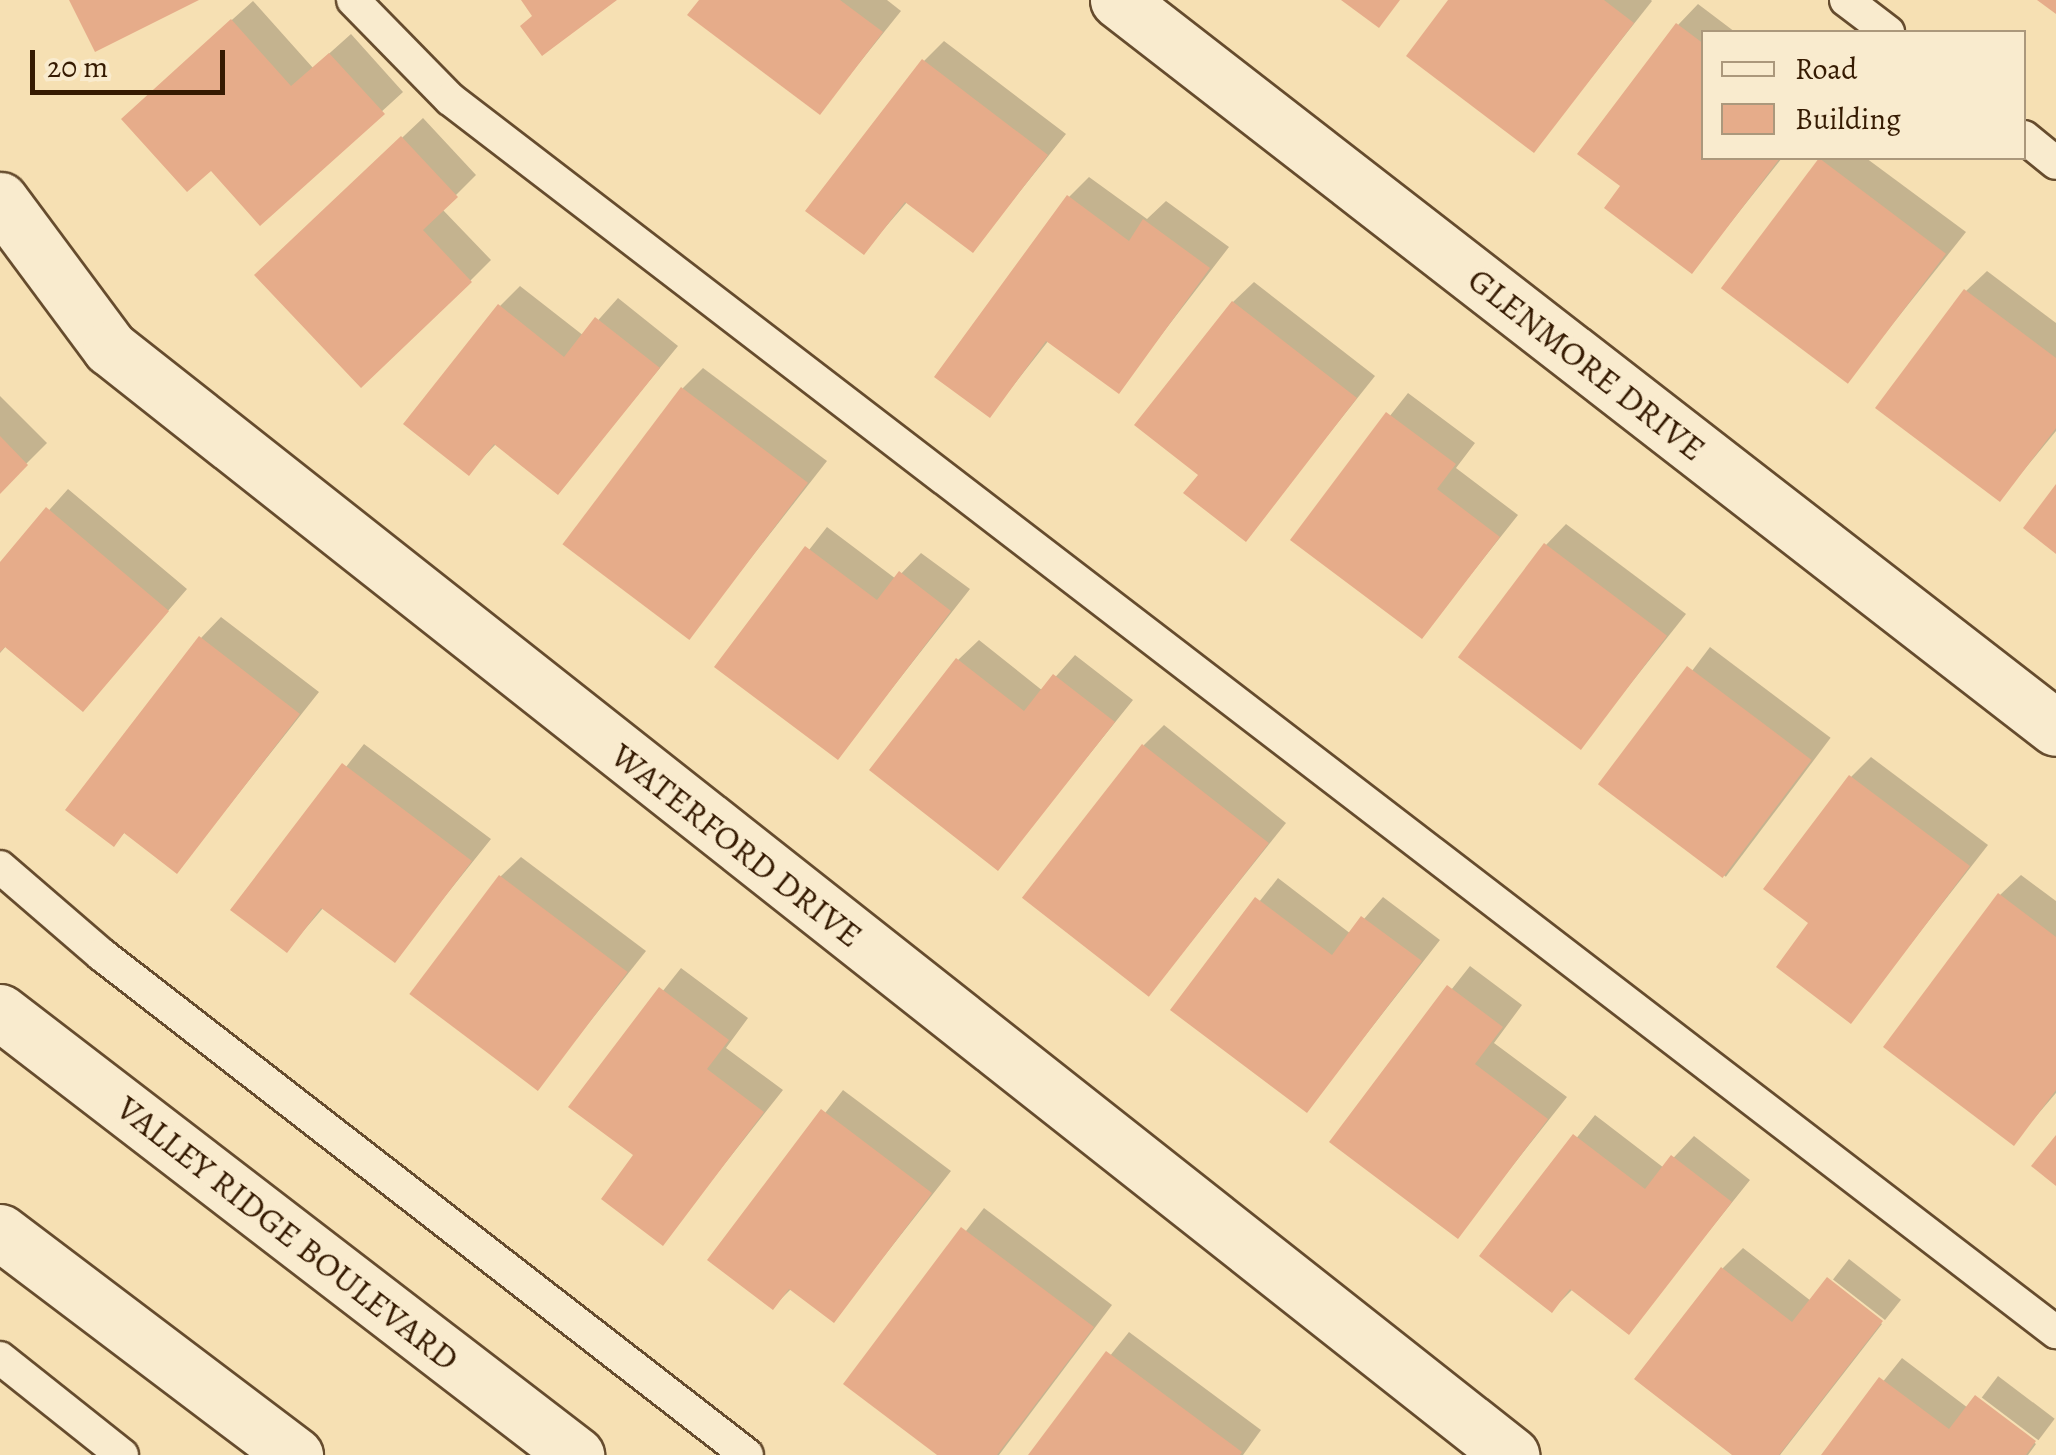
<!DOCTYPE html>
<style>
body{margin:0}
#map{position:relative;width:2056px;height:1455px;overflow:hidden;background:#f6e0b3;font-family:Alegreya,serif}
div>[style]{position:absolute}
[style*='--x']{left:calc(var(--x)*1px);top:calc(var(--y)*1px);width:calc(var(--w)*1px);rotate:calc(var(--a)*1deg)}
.shadow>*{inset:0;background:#0003;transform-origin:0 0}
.building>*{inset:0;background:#e6ac8a;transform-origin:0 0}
.roads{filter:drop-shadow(2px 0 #664c2e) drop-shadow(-2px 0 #664c2e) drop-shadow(0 2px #664c2e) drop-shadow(0 -2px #664c2e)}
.service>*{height:32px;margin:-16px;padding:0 16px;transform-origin:16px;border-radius:16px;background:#f9ebce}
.minor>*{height:55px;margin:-27.5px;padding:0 27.5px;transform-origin:27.5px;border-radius:27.5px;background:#f9ebce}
.secondary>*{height:55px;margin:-27.5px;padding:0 27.5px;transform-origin:27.5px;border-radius:27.5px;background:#f9ebce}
span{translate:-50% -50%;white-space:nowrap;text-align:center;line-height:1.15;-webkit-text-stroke:8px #f9ebce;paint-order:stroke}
.street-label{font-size:35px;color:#361b02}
.legend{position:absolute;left:1701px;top:30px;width:325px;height:130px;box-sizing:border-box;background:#f9ebce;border:2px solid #ab987c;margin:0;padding:12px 18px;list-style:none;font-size:30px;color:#361b02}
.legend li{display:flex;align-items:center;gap:20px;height:50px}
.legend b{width:50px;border:2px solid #ab987c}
.scale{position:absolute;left:30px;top:50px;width:195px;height:45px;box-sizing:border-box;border:5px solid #361b02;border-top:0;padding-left:12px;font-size:30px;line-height:35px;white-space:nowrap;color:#361b02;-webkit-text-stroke:8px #f9ebce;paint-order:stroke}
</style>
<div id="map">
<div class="shadow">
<div style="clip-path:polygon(702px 0,887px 0,901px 11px,820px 112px)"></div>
<div style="clip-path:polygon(1451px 0,1651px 0,1652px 1px,1534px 150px)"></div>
<div style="clip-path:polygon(253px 1px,313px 68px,351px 34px,403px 92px,261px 222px,144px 99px)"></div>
<div style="clip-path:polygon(1698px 4px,1735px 32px,1704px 32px,1704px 158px,1782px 158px,1692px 271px,1624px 185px,1678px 25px)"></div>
<div style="clip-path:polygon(944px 41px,1066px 134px,973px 250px,908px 201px,864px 252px,924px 61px)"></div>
<div style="clip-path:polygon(423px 118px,476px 175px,442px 209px,491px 260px,470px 281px,278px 255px)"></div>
<div style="clip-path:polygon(1823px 158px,1866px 158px,1966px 232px,1848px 380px,1725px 289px)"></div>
<div style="clip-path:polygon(1089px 177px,1147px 219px,1166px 201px,1229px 247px,1118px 391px,1049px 340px,990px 415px,1069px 197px)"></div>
<div style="clip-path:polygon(1987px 271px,2056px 323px,2056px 431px,2000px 499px,1966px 291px)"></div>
<div style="clip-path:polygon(1254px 282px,1375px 376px,1246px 538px,1202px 474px,1233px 302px)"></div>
<div style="clip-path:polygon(520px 286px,584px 336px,618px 298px,678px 346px,558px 492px,497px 443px,468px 473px,500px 306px)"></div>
<div style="clip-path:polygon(703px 368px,827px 461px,689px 637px,683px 388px)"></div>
<div style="clip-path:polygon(1408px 393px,1475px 443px,1456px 468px,1518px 515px,1422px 636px,1293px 539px)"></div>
<div style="clip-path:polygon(0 396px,47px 443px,0 490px)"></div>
<div style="clip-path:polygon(68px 489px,187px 589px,83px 709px,7px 645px,0 653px,0 565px)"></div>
<div style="clip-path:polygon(1566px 524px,1686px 614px,1581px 746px,1546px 545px)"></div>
<div style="clip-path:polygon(827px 527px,896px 579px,921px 553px,970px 589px,838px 757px,718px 666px)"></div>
<div style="clip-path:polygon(221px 617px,319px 692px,177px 871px,126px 831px,114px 844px,201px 638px)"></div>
<div style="clip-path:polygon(979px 640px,1043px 691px,1075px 655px,1133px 700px,998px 868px,958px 660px)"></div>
<div style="left:1710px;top:647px;width:151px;height:174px;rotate:37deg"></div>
<div style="clip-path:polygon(1164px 725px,1286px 823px,1150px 993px,1144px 745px)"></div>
<div style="clip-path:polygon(364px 744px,491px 839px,394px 960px,324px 907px,287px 950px,234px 910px)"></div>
<div style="clip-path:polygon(1871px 757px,1988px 845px,1851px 1020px,1812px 923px,1851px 777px)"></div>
<div style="clip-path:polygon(521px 857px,646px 951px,538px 1087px,500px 877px)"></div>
<div style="clip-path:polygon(2021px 875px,2056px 901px,2056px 1093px,2013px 1143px,2000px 895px)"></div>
<div style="clip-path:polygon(1278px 878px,1351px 934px,1383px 897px,1440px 940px,1307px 1110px,1174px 1010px)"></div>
<div style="clip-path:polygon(1470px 966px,1522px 1005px,1494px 1043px,1567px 1097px,1457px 1236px,1332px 1141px)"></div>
<div style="clip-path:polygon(681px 968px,748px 1018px,726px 1048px,783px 1090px,663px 1242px,637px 1155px,572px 1106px)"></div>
<div style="clip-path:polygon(843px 1090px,951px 1171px,834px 1320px,792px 1288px,773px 1307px,711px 1260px)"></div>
<div style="clip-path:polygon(1595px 1115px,1664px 1168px,1694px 1136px,1750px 1180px,1629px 1331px,1574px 1288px,1552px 1310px,1482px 1256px)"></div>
<div style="clip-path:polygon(984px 1208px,1112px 1305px,999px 1455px,941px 1455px,846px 1384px)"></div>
<div style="clip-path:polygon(1743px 1248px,1811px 1301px,1827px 1281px,1882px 1324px,1780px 1455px,1737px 1455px,1723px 1268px)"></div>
<div style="left:1849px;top:1259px;width:66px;height:26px;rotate:38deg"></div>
<div style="clip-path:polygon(1129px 1332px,1261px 1430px,1243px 1455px,1031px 1455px)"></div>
<div style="clip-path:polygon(1902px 1358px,1968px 1408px,1976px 1399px,2036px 1444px,2028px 1455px,1824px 1455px)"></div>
<div style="left:1998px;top:1376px;width:71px;height:27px;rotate:37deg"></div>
</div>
<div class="building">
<div style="clip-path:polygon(69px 0,199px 0,95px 52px)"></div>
<div style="clip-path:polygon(521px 0,617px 0,542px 56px,520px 26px,532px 16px)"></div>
<div style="clip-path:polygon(699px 0,840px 0,883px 32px,820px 115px,687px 15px)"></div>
<div style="clip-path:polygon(1341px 0,1400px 0,1379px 28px)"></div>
<div style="clip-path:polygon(1448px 0,1604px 0,1634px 23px,1534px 153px,1406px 56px)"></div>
<div style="clip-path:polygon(2037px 0,2056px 0,2056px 14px)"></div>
<div style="clip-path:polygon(231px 19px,291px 86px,329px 53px,385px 114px,260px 226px,211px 171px,187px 192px,121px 119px)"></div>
<div style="clip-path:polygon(1676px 23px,1704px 44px,1704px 158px,1780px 158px,1692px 274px,1604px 208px,1620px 186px,1577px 154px)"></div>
<div style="clip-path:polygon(922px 59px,1048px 155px,973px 253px,905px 202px,864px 255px,805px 211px)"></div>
<div style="clip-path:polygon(401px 136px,458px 197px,423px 230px,472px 282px,361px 388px,254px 275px)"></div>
<div style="left:1819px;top:158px;width:159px;height:163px;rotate:37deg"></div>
<div style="clip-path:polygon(1067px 195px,1129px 241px,1143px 219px,1210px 268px,1119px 394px,1046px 341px,990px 418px,934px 377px)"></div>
<div style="clip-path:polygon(1964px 289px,2056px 358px,2056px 428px,2000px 502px,1875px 408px)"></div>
<div style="clip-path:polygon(1232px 301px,1357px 398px,1246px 542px,1183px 493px,1198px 475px,1134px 425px)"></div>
<div style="clip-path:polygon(498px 304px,564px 357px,595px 317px,660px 368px,558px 495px,494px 444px,469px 476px,403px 424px)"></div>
<div style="left:681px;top:387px;width:159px;height:197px;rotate:37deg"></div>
<div style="clip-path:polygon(1386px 412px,1456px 464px,1437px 489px,1500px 537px,1422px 639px,1290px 540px)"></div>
<div style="clip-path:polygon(0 436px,28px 465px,0 494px)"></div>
<div style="clip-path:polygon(2056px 484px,2056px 554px,2023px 528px)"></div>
<div style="clip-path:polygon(46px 507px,169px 611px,83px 712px,5px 647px,0 652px,0 562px)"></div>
<div style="left:1544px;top:543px;width:154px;height:143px;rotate:37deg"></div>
<div style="clip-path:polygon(805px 546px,877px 600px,899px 571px,951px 611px,838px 760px,714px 667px)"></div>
<div style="clip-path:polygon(199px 636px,300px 714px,177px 874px,124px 833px,114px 847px,65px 810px)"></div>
<div style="clip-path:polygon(956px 658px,1024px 711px,1053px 674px,1115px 722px,998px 871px,869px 770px)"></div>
<div style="left:1687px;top:666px;width:156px;height:148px;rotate:37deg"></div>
<div style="left:1142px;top:744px;width:161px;height:195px;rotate:38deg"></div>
<div style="clip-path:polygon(342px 763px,472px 861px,395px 963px,321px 908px,287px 953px,230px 910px)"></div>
<div style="clip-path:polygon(1849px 775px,1970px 866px,1851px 1024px,1776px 967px,1808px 923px,1763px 889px)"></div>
<div style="left:499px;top:875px;width:161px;height:149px;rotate:37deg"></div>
<div style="clip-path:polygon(1998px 893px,2056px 937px,2056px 1090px,2014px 1146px,1883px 1047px)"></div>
<div style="clip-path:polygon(1255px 897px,1332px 955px,1361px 916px,1422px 961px,1307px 1113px,1170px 1010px)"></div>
<div style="clip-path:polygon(1447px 985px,1503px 1027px,1475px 1064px,1548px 1119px,1458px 1239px,1329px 1142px)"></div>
<div style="clip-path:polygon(659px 987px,729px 1040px,707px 1069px,764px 1112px,663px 1246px,601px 1199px,633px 1155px,568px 1107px)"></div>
<div style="clip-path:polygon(821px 1109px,932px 1193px,834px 1323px,789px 1289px,773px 1310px,707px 1260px)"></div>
<div style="clip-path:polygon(1573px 1134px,1645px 1189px,1671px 1155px,1732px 1202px,1629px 1335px,1570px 1289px,1552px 1313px,1479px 1256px)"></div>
<div style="clip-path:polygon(2056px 1135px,2056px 1186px,2031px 1166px)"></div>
<div style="clip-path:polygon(961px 1227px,1094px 1327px,997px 1455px,937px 1455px,843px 1384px)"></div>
<div style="clip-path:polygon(1721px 1267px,1792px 1322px,1827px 1277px,1883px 1321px,1779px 1455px,1732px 1455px,1634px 1379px)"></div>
<div style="clip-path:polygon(1106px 1351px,1242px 1452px,1240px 1455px,1028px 1455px)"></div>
<div style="clip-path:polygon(1879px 1377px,1949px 1429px,1975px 1395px,2036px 1441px,2026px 1455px,1821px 1455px)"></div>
</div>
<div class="roads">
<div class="service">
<div style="--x:353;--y:0;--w:139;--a:45.6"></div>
<div style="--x:450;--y:99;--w:2025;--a:37.52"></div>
<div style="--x:1846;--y:0;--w:53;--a:37.3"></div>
<div style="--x:2024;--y:137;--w:41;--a:39.1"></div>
<div style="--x:0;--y:867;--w:135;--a:40.8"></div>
<div style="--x:102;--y:955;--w:816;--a:37.78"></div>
<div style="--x:0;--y:1358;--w:156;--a:38.5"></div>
</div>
<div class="minor">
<div style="--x:1118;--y:0;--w:1187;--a:37.82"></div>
<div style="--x:0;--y:200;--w:184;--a:53.4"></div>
<div style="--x:110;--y:348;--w:1786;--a:38.31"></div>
</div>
<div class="secondary">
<div style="--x:0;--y:1012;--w:727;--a:37.56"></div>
<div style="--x:0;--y:1232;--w:370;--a:37.1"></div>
</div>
</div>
<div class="street-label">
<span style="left:1587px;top:364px;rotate:38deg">GLENMORE DRIVE</span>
<span style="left:737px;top:845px;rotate:38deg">WATERFORD DRIVE</span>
<span style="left:288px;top:1233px;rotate:38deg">VALLEY RIDGE BOULEVARD</span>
</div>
<ul class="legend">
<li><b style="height:12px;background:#f9ebce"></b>Road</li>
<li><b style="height:28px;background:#e6ac8a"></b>Building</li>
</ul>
<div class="scale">20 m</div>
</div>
